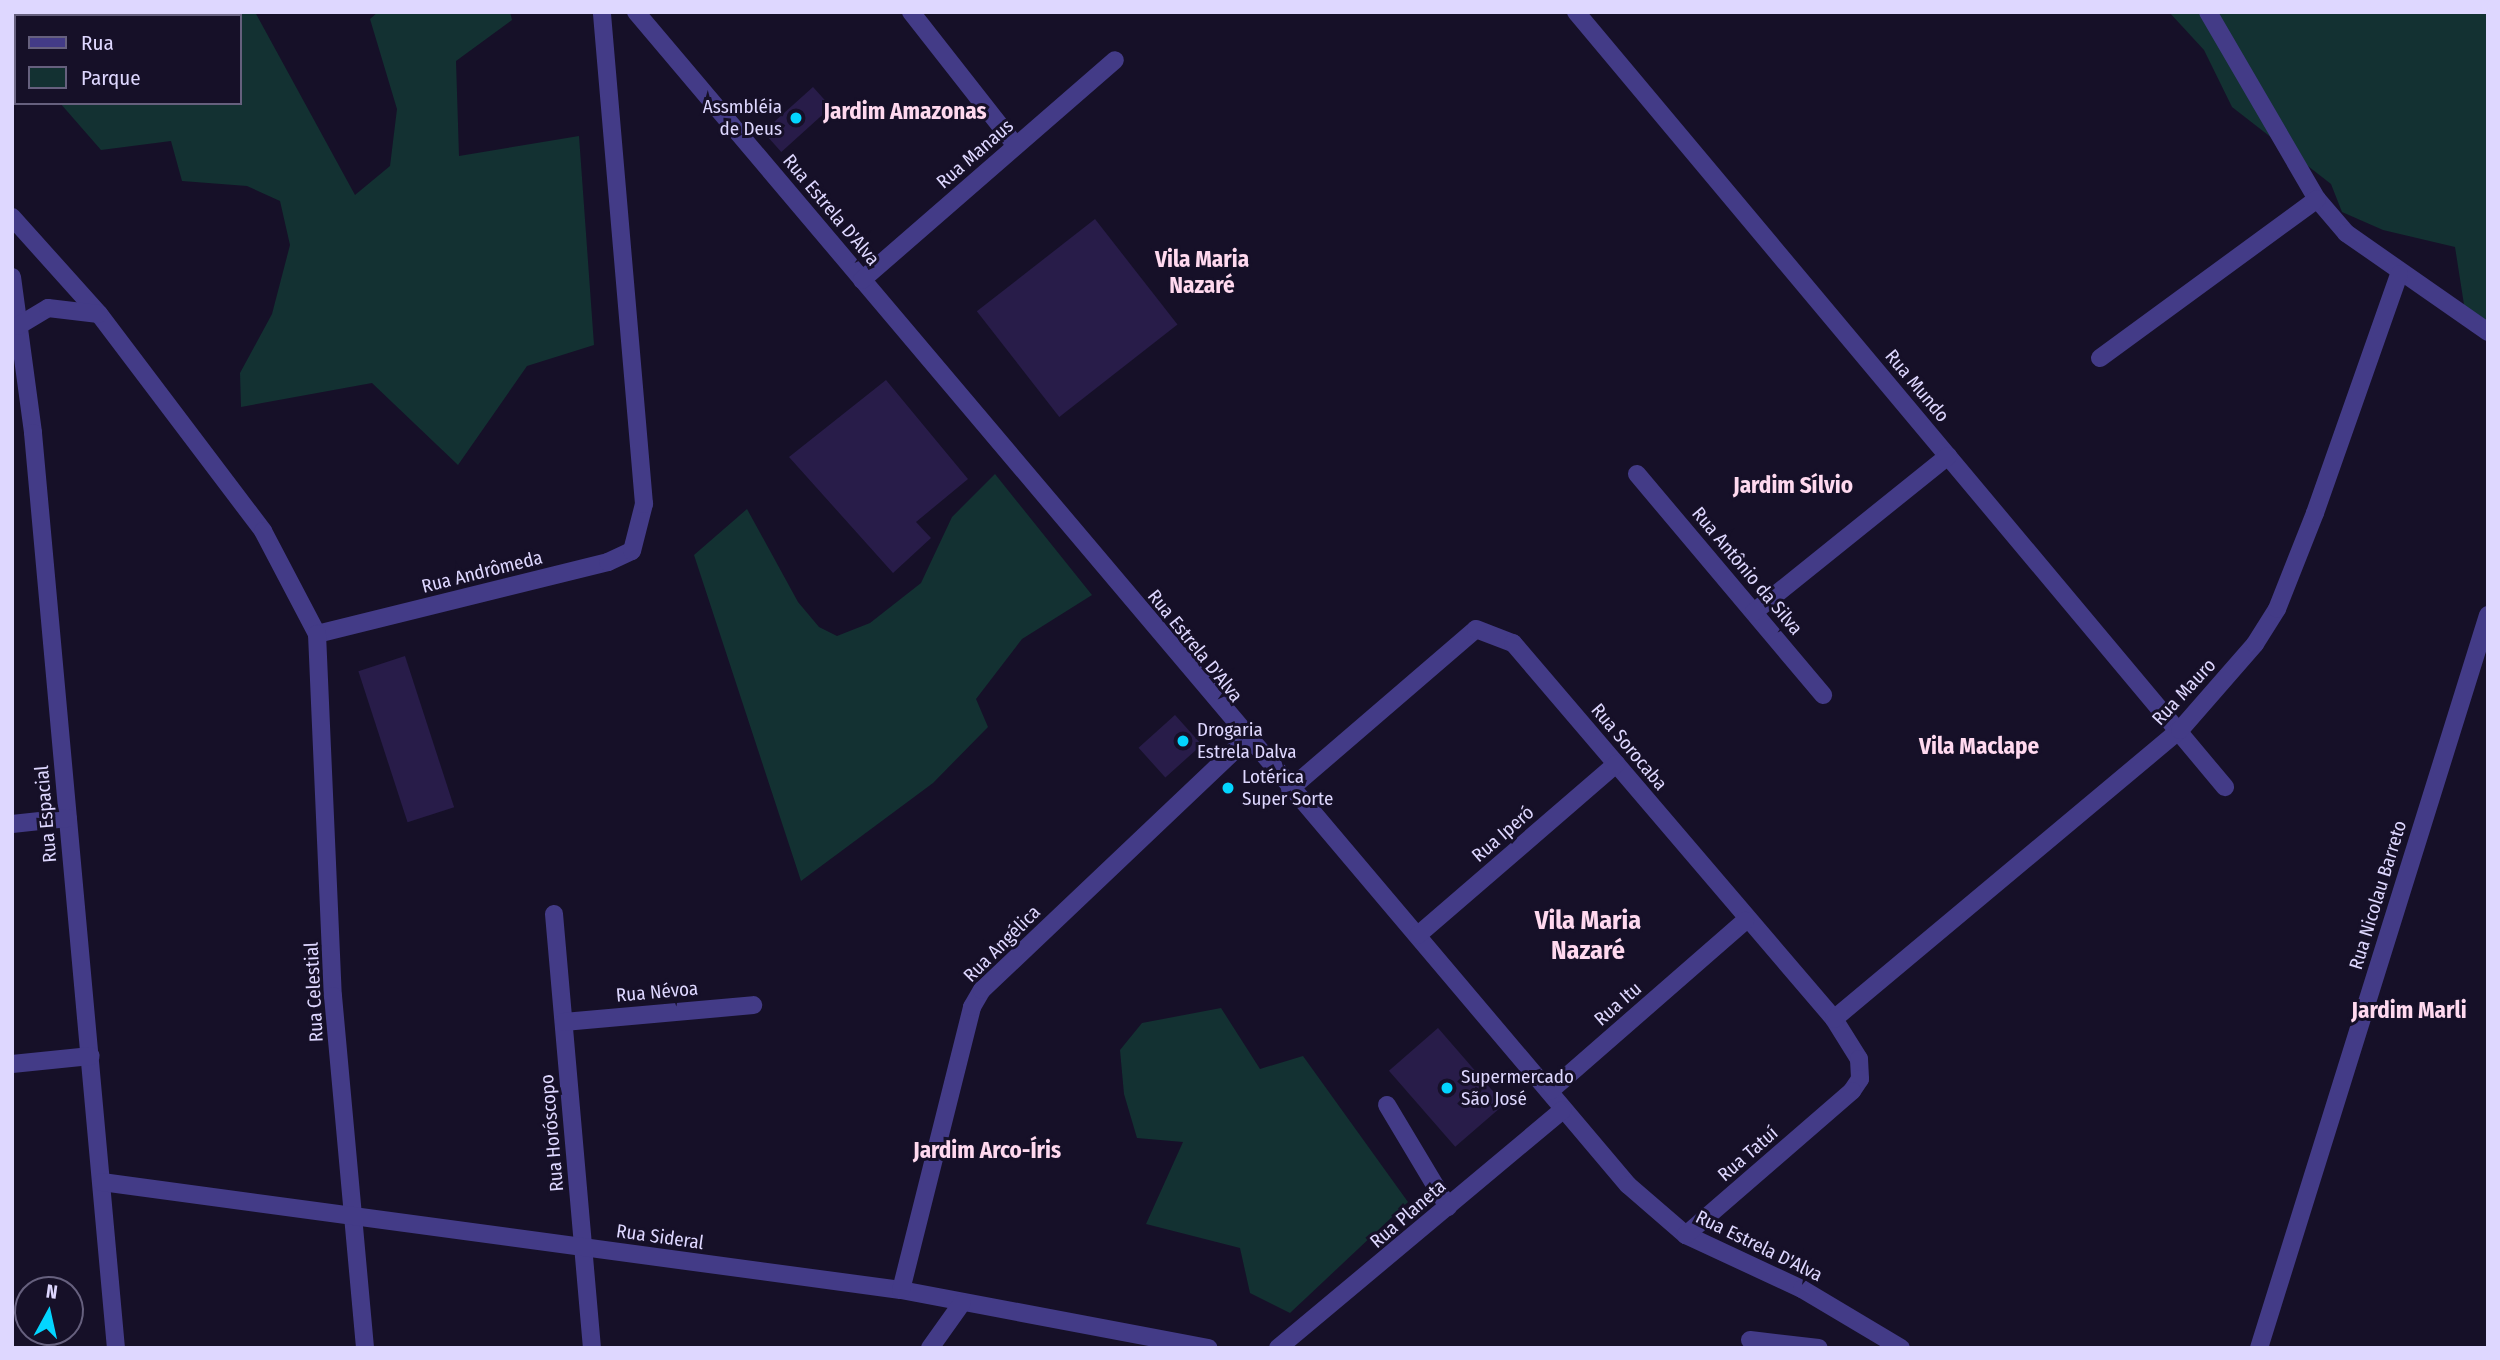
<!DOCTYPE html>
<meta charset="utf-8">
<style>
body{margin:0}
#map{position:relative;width:2500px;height:1360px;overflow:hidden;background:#161028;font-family:"Fira Sans Condensed",sans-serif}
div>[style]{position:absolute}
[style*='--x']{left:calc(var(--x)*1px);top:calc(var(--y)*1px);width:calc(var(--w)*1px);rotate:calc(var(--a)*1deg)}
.green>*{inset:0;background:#133132}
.building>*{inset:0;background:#281c49;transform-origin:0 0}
.minor>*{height:18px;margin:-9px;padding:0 9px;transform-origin:9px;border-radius:9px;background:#433b87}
.dots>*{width:19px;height:19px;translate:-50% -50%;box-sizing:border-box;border:4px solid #161028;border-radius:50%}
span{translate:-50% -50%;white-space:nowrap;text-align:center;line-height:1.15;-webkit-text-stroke:6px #161028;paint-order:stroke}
.poi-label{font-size:19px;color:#ded7ff}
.right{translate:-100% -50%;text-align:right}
.left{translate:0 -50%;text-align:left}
.street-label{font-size:19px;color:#ded7ff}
.quarter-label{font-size:23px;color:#ffd9ef;font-weight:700}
.district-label{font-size:26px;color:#ffd9ef;font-weight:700}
.frame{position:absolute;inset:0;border:14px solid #ded7ff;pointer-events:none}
.legend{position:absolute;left:14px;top:14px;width:228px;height:91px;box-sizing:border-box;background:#161028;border:2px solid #66607e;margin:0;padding:9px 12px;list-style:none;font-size:21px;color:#ded7ff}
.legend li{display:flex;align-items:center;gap:14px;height:35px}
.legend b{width:35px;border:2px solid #66607e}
.north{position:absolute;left:14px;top:1276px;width:70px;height:70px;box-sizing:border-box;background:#161028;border:2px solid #66607e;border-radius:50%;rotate:8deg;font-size:19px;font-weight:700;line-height:28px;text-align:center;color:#ded7ff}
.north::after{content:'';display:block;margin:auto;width:24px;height:32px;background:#03d5ff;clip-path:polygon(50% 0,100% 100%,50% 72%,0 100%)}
</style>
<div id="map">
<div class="green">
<div style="clip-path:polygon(118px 12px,255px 12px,355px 195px,390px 166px,397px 109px,370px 19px,378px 12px,510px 12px,512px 20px,456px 61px,459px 156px,579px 136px,594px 345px,527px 366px,458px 465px,372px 383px,241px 407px,240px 373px,272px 314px,290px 245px,280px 201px,247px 186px,182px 181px,171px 141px,101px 150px,60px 103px,240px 103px,240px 16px,113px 16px)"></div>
<div style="clip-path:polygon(2169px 12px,2488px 12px,2488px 341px,2465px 311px,2455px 247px,2383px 230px,2342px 212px,2331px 184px,2232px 107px,2204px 50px)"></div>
<div style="clip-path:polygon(995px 474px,1092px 595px,1022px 639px,976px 699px,988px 727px,933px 783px,801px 881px,694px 555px,747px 509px,798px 602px,819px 627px,837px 636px,870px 623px,921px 583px,952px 517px)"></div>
<div style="clip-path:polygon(1221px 1008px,1260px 1069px,1303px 1056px,1408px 1202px,1290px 1313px,1250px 1293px,1240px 1248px,1146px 1224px,1183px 1142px,1137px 1138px,1124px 1094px,1120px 1050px,1142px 1023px)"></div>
</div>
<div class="building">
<div style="left:813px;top:87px;width:27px;height:67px;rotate:48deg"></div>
<div style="left:1095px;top:219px;width:134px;height:150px;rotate:52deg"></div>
<div style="clip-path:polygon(886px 380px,968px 479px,916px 522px,931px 538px,893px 573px,789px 457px)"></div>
<div style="left:405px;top:656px;width:159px;height:49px;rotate:72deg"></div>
<div style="left:1175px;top:715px;width:40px;height:49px;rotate:48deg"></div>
<div style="left:1438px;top:1028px;width:101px;height:65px;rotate:49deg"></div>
</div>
<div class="minor">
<div style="--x:636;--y:12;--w:1536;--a:49.78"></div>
<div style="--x:1628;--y:1185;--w:77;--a:40.8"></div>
<div style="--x:1686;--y:1235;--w:128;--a:25"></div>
<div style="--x:1802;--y:1289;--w:115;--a:30.8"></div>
<div style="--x:911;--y:12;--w:170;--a:51.9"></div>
<div style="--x:1576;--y:12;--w:1011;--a:50.06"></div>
<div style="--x:2208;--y:12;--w:216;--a:59.8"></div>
<div style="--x:2317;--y:199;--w:45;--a:49.5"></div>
<div style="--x:2346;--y:233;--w:173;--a:34.9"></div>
<div style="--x:12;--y:217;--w:130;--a:48.1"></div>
<div style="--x:99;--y:314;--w:272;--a:52.9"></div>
<div style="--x:263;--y:531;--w:116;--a:62.3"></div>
<div style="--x:317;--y:634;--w:300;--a:-13.9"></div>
<div style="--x:608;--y:562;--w:26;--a:-25"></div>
<div style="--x:632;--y:551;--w:49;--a:-75.7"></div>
<div style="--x:644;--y:504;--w:494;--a:-94.9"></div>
<div style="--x:12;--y:277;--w:157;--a:82.3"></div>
<div style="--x:33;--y:433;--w:919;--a:84.82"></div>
<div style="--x:862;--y:280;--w:335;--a:-41"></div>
<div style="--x:18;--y:326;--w:35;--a:-31"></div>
<div style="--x:48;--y:308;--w:51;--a:6.7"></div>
<div style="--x:2100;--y:358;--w:269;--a:-36.2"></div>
<div style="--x:1637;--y:474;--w:289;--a:49.9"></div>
<div style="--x:1754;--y:612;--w:249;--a:-38.8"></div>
<div style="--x:317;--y:634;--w:362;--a:87.5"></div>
<div style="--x:333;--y:996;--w:353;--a:84.8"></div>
<div style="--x:1290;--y:789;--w:245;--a:-40.7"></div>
<div style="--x:1476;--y:629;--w:40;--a:21"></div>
<div style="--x:1513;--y:643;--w:494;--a:49.5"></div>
<div style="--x:1834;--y:1019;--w:47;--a:58"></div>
<div style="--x:1859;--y:1059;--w:20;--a:87"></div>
<div style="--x:1860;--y:1079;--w:14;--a:124"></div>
<div style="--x:1852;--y:1091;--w:220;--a:139.1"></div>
<div style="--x:12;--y:824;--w:56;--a:-6.1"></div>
<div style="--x:554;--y:914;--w:436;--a:85"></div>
<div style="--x:1418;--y:935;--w:262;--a:-40.8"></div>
<div style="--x:1834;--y:1019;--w:451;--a:-39.9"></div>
<div style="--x:2180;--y:730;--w:114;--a:-48.9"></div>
<div style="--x:2255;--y:644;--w:41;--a:-57.8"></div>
<div style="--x:2277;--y:609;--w:103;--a:-68.4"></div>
<div style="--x:2315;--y:513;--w:253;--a:-70.6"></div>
<div style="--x:564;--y:1022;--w:190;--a:-5.1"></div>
<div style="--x:12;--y:1064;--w:79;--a:-5.8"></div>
<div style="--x:1550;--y:1091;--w:259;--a:-41.1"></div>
<div style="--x:1387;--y:1105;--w:119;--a:59.1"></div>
<div style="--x:102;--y:1182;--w:806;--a:7.7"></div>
<div style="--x:901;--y:1290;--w:313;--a:10.7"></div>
<div style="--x:901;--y:1290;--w:292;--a:-75.9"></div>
<div style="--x:972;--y:1007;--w:20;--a:-60"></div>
<div style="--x:982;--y:990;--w:363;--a:-43.5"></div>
<div style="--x:1750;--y:1340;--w:69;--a:6.6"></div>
<div style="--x:930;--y:1348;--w:55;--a:-54.6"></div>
<div style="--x:1278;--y:1348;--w:371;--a:-39.9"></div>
<div style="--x:2259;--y:1348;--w:768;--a:-72.65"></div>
</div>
<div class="dots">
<div style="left:796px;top:118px;background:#03d5ff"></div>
<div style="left:1183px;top:741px;background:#03d5ff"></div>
<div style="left:1228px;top:788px;background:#03d5ff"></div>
<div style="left:1447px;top:1088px;background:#03d5ff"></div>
</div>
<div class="poi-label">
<span class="right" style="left:782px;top:118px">Assmbléia<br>de Deus</span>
<span class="left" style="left:1197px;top:741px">Drogaria<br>Estrela Dalva</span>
<span class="left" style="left:1242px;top:788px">Lotérica<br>Super Sorte</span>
<span class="left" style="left:1461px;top:1088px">Supermercado<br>São José</span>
</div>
<div class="street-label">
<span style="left:975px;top:154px;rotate:-41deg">Rua Manaus</span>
<span style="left:831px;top:210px;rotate:50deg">Rua Estrela D'Alva</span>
<span style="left:1917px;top:386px;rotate:50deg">Rua Mundo</span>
<span style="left:1747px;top:571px;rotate:50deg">Rua Antônio da Silva</span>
<span style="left:482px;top:572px;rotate:-14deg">Rua Andrômeda</span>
<span style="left:1195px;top:646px;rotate:51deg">Rua Estrela D'Alva</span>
<span style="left:2184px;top:692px;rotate:-47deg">Rua Mauro</span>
<span style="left:1629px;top:747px;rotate:50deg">Rua Sorocaba</span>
<span style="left:46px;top:814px;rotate:-95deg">Rua Espacial</span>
<span style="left:1503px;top:834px;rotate:-41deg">Rua Iperó</span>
<span style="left:2378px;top:895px;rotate:-73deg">Rua Nicolau Barreto</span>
<span style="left:1002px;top:944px;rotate:-45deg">Rua Angélica</span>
<span style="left:314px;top:992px;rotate:-93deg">Rua Celestial</span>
<span style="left:657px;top:992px;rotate:-5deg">Rua Névoa</span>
<span style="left:1618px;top:1004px;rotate:-41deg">Rua Itu</span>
<span style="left:552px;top:1133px;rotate:-95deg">Rua Horóscopo</span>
<span style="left:1748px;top:1154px;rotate:-41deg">Rua Tatuí</span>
<span style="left:1408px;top:1214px;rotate:-41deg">Rua Planeta</span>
<span style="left:660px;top:1237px;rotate:8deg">Rua Sideral</span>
<span style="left:1759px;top:1246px;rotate:26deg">Rua Estrela D'Alva</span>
</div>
<div class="quarter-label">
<span style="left:905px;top:111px">Jardim Amazonas</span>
<span style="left:1202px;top:272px">Vila Maria<br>Nazaré</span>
<span style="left:1793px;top:485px">Jardim Sílvio</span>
<span style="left:1979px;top:746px">Vila Maclape</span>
<span style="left:2409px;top:1010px">Jardim Marli</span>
<span style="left:987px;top:1150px">Jardim Arco-Íris</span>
</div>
<div class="district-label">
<span style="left:1588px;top:936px">Vila Maria<br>Nazaré</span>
</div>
<div class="frame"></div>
<ul class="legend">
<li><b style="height:9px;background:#433b87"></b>Rua</li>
<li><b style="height:19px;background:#133132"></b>Parque</li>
</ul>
<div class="north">N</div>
</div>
